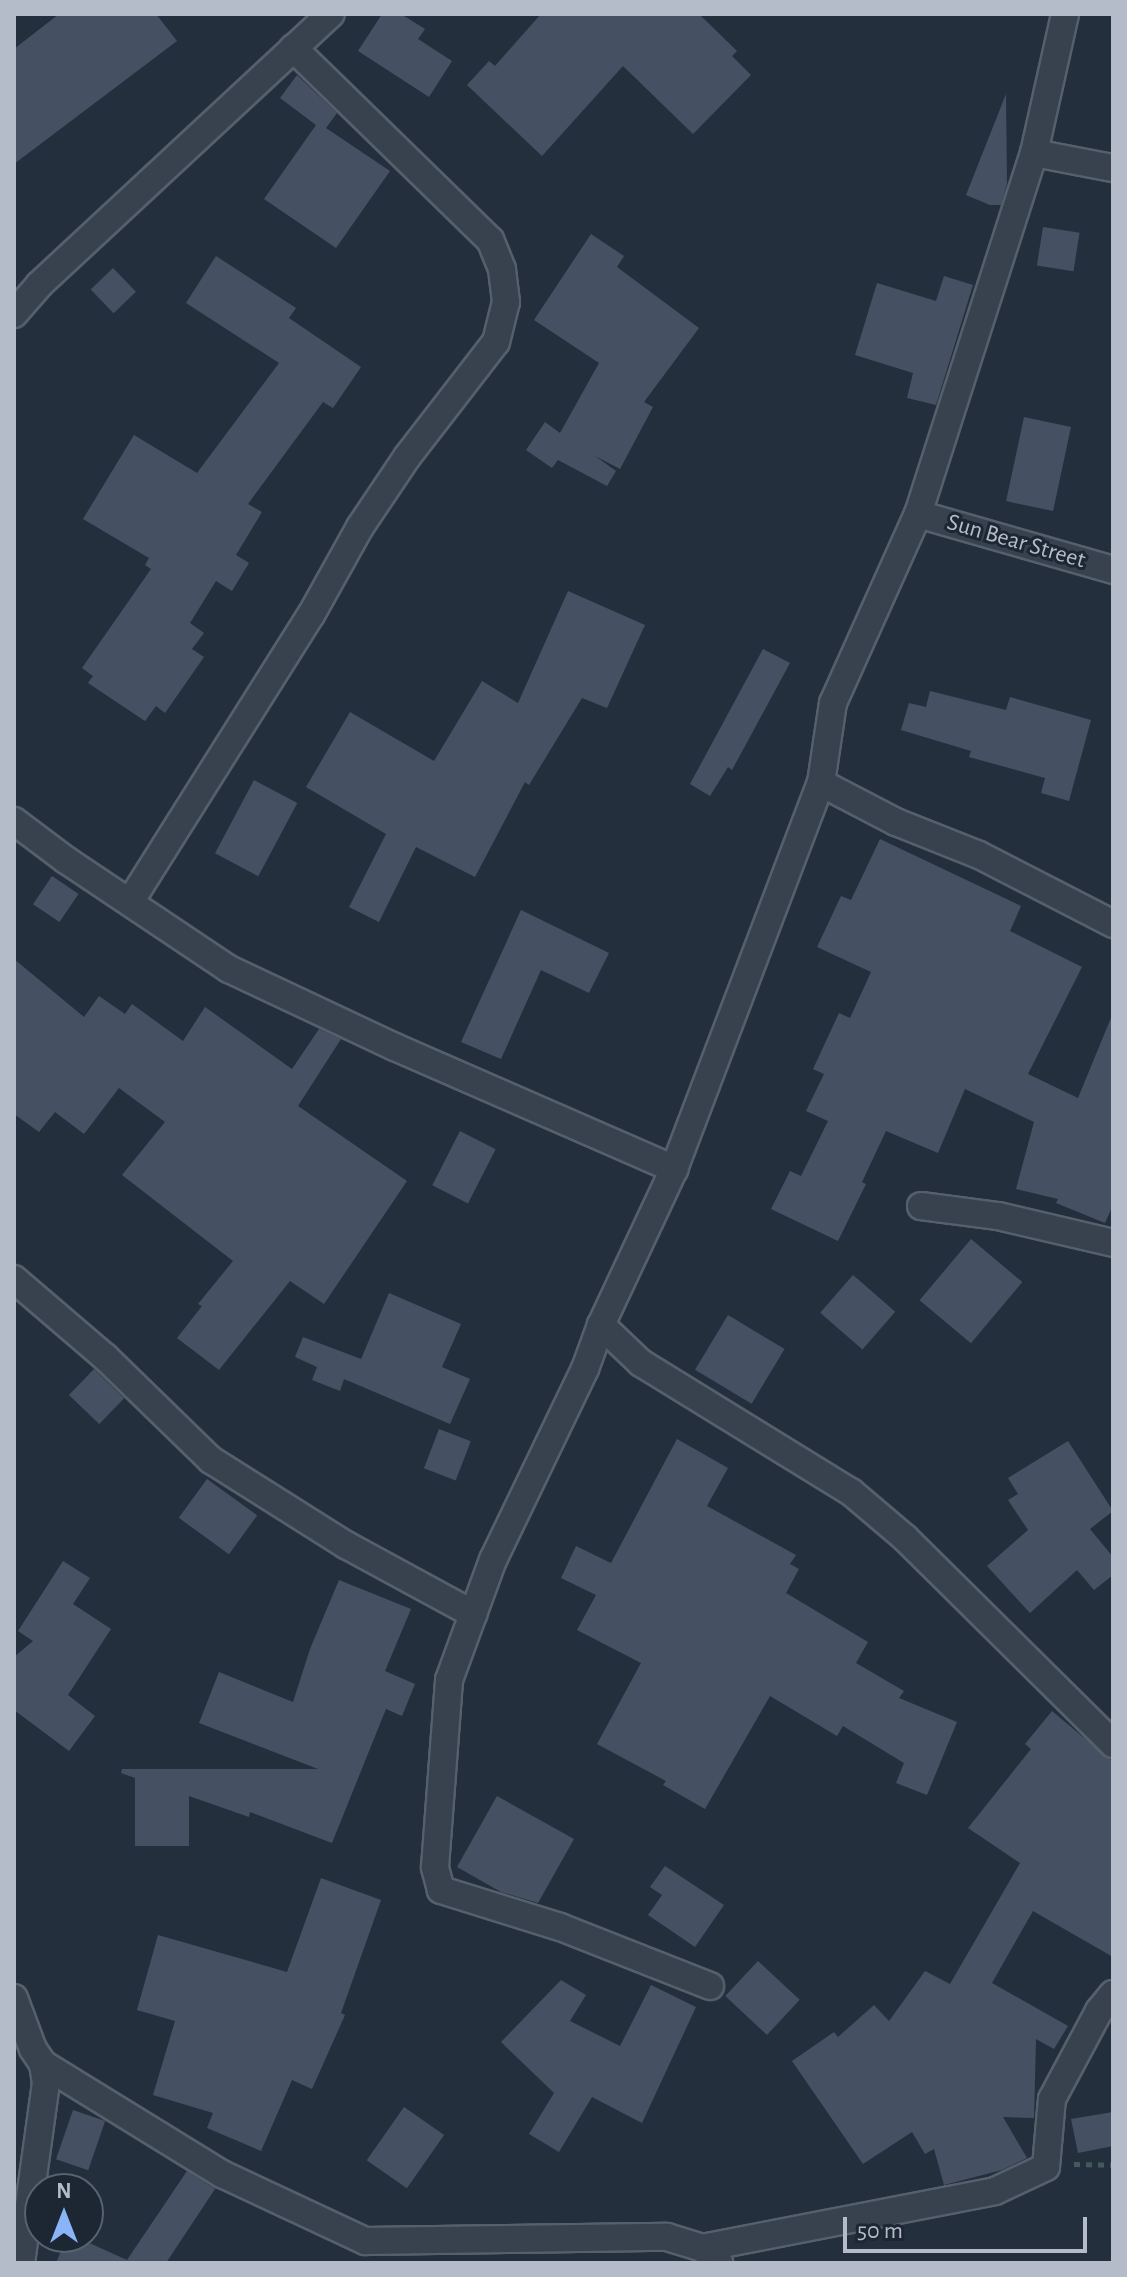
<!DOCTYPE html>
<style>
body{margin:0}
#map{position:relative;width:1127px;height:2277px;overflow:hidden;background:#242f3e;font-family:"Alegreya Sans",sans-serif}
div>[style]{position:absolute}
[style*='--x']{left:calc(var(--x)*1px);top:calc(var(--y)*1px);width:calc(var(--w)*1px);rotate:calc(var(--a)*1deg)}
.building>*{inset:0;background:#455162;transform-origin:0 0}
.path>*{height:5px;margin-top:-2.5px;transform-origin:0;background:repeating-linear-gradient(90deg,#44595c 0 6px,transparent 0 12px)}
.roads{filter:drop-shadow(2px 0 #565f6c) drop-shadow(-2px 0 #565f6c) drop-shadow(0 2px #565f6c) drop-shadow(0 -2px #565f6c)}
.street>*{height:26px;margin:-13px;padding:0 13px;transform-origin:13px;border-radius:13px;background:#38414e}
span{translate:-50% -50%;white-space:nowrap;text-align:center;line-height:1.15;-webkit-text-stroke:6px #1d2633;paint-order:stroke}
.street-label{font-size:24px;color:#b4bcc9}
.frame{position:absolute;inset:0;border:16px solid #b4bcc9;pointer-events:none}
.north{position:absolute;left:24px;top:2173px;width:80px;height:80px;box-sizing:border-box;background:#1d2633;border:2px solid #59626f;border-radius:50%;rotate:0deg;font-size:22px;font-weight:700;line-height:32px;text-align:center;color:#b4bcc9}
.north::after{content:'';display:block;margin:auto;width:28px;height:36px;background:#8ab4f8;clip-path:polygon(50% 0,100% 100%,50% 72%,0 100%)}
.scale{position:absolute;left:843px;top:2217px;width:244px;height:36px;box-sizing:border-box;border:4px solid #b4bcc9;border-top:0;padding-left:10px;font-size:24px;line-height:28px;white-space:nowrap;color:#b4bcc9;-webkit-text-stroke:6px #1d2633;paint-order:stroke}
</style>
<div id="map">
<div class="building">
<div style="clip-path:polygon(59px 14px,156px 14px,177px 41px,14px 164px,14px 49px)"></div>
<div style="clip-path:polygon(382px 14px,401px 14px,425px 29px,418px 39px,452px 61px,429px 97px,358px 51px)"></div>
<div style="clip-path:polygon(541px 14px,699px 14px,737px 51px,732px 56px,751px 75px,693px 134px,623px 66px,542px 156px,467px 85px,489px 61px,495px 66px)"></div>
<div style="clip-path:polygon(297px 75px,337px 113px,326px 128px,390px 171px,336px 248px,264px 199px,316px 125px,280px 98px)"></div>
<div style="clip-path:polygon(1006px 94px,1007px 184px,1001px 205px,990px 205px,966px 195px)"></div>
<div style="left:1043px;top:227px;width:37px;height:39px;rotate:9deg"></div>
<div style="clip-path:polygon(591px 234px,624px 256px,617px 267px,699px 328px,644px 402px,653px 407px,620px 469px,595px 456px,616px 471px,607px 486px,558px 460px,552px 468px,526px 450px,545px 422px,560px 433px,599px 363px,534px 320px)"></div>
<div style="clip-path:polygon(216px 256px,296px 308px,289px 318px,361px 367px,333px 408px,323px 402px,248px 504px,262px 512px,236px 555px,249px 563px,232px 591px,216px 581px,190px 623px,204px 633px,192px 649px,204px 657px,165px 713px,156px 706px,145px 721px,88px 683px,93px 676px,82px 668px,151px 569px,145px 565px,149px 558px,83px 519px,134px 435px,197px 473px,279px 363px,186px 303px)"></div>
<div style="left:113px;top:268px;width:33px;height:31px;rotate:46deg"></div>
<div style="clip-path:polygon(944px 276px,973px 285px,936px 405px,907px 398px,913px 373px,855px 355px,877px 283px,936px 301px)"></div>
<div style="left:1024px;top:417px;width:48px;height:86px;rotate:12deg"></div>
<div style="clip-path:polygon(568px 591px,645px 625px,607px 708px,582px 698px,529px 785px,525px 782px,475px 877px,416px 847px,379px 922px,349px 907px,386px 834px,306px 787px,350px 712px,434px 761px,482px 681px,518px 703px)"></div>
<div style="clip-path:polygon(763px 649px,790px 663px,732px 770px,728px 767px,710px 796px,690px 784px)"></div>
<div style="clip-path:polygon(930px 691px,1006px 710px,1010px 697px,1091px 720px,1069px 801px,1041px 793px,1045px 778px,969px 757px,971px 751px,901px 730px,909px 703px,926px 707px)"></div>
<div style="left:254px;top:780px;width:49px;height:83px;rotate:28deg"></div>
<div style="clip-path:polygon(880px 839px,1021px 906px,1010px 931px,1082px 967px,1028px 1074px,1078px 1098px,1113px 1013px,1113px 1205px,1105px 1223px,1056px 1203px,1058px 1199px,1016px 1189px,1034px 1122px,965px 1089px,938px 1153px,886px 1131px,862px 1182px,866px 1184px,838px 1241px,771px 1209px,790px 1171px,801px 1176px,828px 1121px,806px 1111px,824px 1074px,813px 1069px,839px 1013px,850px 1018px,871px 972px,817px 947px,841px 896px,851px 900px)"></div>
<div style="left:52px;top:876px;width:32px;height:34px;rotate:34deg"></div>
<div style="clip-path:polygon(521px 910px,609px 953px,589px 993px,541px 970px,501px 1059px,461px 1042px)"></div>
<div style="clip-path:polygon(14px 959px,84px 1017px,99px 996px,125px 1014px,132px 1004px,183px 1041px,205px 1007px,292px 1069px,319px 1029px,341px 1039px,298px 1106px,407px 1181px,324px 1304px,290px 1281px,219px 1370px,177px 1338px,202px 1306px,198px 1304px,233px 1261px,122px 1175px,165px 1122px,119px 1088px,84px 1134px,55px 1112px,39px 1132px,14px 1114px)"></div>
<div style="left:460px;top:1131px;width:40px;height:61px;rotate:27deg"></div>
<div style="left:971px;top:1239px;width:67px;height:80px;rotate:40deg"></div>
<div style="left:853px;top:1275px;width:56px;height:50px;rotate:41deg"></div>
<div style="clip-path:polygon(389px 1293px,461px 1324px,442px 1367px,470px 1379px,450px 1424px,344px 1379px,340px 1391px,312px 1380px,317px 1367px,295px 1357px,303px 1337px,361px 1359px)"></div>
<div style="left:728px;top:1315px;width:66px;height:64px;rotate:31deg"></div>
<div style="left:94px;top:1369px;width:42px;height:36px;rotate:44deg"></div>
<div style="left:439px;top:1429px;width:34px;height:42px;rotate:21deg"></div>
<div style="clip-path:polygon(677px 1439px,728px 1468px,707px 1506px,796px 1555px,790px 1564px,799px 1569px,786px 1593px,868px 1642px,856px 1663px,904px 1691px,899px 1698px,957px 1722px,927px 1795px,896px 1783px,904px 1763px,843px 1726px,837px 1736px,770px 1696px,705px 1809px,663px 1785px,666px 1781px,597px 1744px,641px 1663px,577px 1630px,596px 1595px,561px 1578px,576px 1546px,611px 1563px)"></div>
<div style="clip-path:polygon(1068px 1441px,1113px 1511px,1090px 1529px,1113px 1557px,1113px 1575px,1094px 1590px,1077px 1570px,1030px 1613px,987px 1566px,1028px 1530px,1008px 1500px,1018px 1494px,1008px 1478px)"></div>
<div style="left:207px;top:1479px;width:62px;height:48px;rotate:36deg"></div>
<div style="clip-path:polygon(63px 1561px,90px 1578px,73px 1604px,111px 1629px,68px 1695px,95px 1716px,69px 1751px,14px 1710px,14px 1657px,33px 1641px,18px 1631px)"></div>
<div style="clip-path:polygon(339px 1580px,411px 1609px,385px 1671px,415px 1684px,402px 1716px,386px 1709px,332px 1843px,250px 1812px,249px 1817px,189px 1796px,189px 1846px,135px 1846px,135px 1778px,121px 1773px,122px 1769px,318px 1769px,199px 1723px,219px 1672px,293px 1702px,310px 1649px)"></div>
<div style="clip-path:polygon(1052px 1711px,1113px 1762px,1113px 1957px,1033px 1911px,992px 1983px,1068px 2026px,1054px 2049px,1036px 2039px,1034px 2118px,1003px 2117px,1027px 2158px,1002px 2170px,944px 2185px,934px 2149px,925px 2154px,912px 2132px,863px 2164px,792px 2061px,834px 2032px,838px 2037px,874px 2005px,889px 2021px,925px 1971px,950px 1984px,1020px 1863px,968px 1828px,1031px 1749px,1025px 1744px)"></div>
<div style="clip-path:polygon(497px 1796px,574px 1839px,538px 1903px,501px 1892px,457px 1867px)"></div>
<div style="clip-path:polygon(665px 1866px,724px 1905px,695px 1947px,648px 1915px,662px 1895px,650px 1887px)"></div>
<div style="clip-path:polygon(321px 1878px,381px 1900px,341px 2013px,345px 2015px,312px 2089px,292px 2080px,261px 2151px,207px 2128px,213px 2113px,153px 2095px,175px 2021px,137px 2010px,158px 1935px,287px 1972px)"></div>
<div style="left:758px;top:1961px;width:57px;height:48px;rotate:43deg"></div>
<div style="clip-path:polygon(561px 1980px,586px 1995px,570px 2021px,620px 2046px,651px 1985px,696px 2007px,642px 2123px,592px 2097px,559px 2152px,529px 2134px,554px 2093px,501px 2042px)"></div>
<div style="left:404px;top:2107px;width:49px;height:65px;rotate:35deg"></div>
<div style="left:73px;top:2110px;width:34px;height:52px;rotate:19deg"></div>
<div style="clip-path:polygon(1113px 2112px,1113px 2146px,1078px 2153px,1071px 2119px)"></div>
<div style="clip-path:polygon(187px 2171px,215px 2189px,166px 2263px,56px 2263px,67px 2237px,76px 2237px,127px 2260px)"></div>
</div>
<div class="path">
<div style="--x:1074;--y:2164;--w:39;--a:1"></div>
</div>
<div class="roads">
<div class="street">
<div style="--x:1034;--y:153;--w:80;--a:10.8"></div>
<div style="--x:14;--y:314;--w:38;--a:-49"></div>
<div style="--x:39;--y:285;--w:398;--a:-42.9"></div>
<div style="--x:918;--y:514;--w:203;--a:16"></div>
<div style="--x:821;--y:783;--w:85;--a:27.5"></div>
<div style="--x:896;--y:822;--w:89;--a:21.7"></div>
<div style="--x:979;--y:855;--w:151;--a:27.2"></div>
<div style="--x:14;--y:821;--w:65;--a:36.9"></div>
<div style="--x:66;--y:860;--w:196;--a:33.8"></div>
<div style="--x:229;--y:969;--w:183;--a:25.2"></div>
<div style="--x:395;--y:1047;--w:305;--a:23.6"></div>
<div style="--x:130;--y:902;--w:339;--a:-57.8"></div>
<div style="--x:311;--y:615;--w:101;--a:-60.9"></div>
<div style="--x:360;--y:527;--w:84;--a:-56.1"></div>
<div style="--x:407;--y:457;--w:145;--a:-52.3"></div>
<div style="--x:496;--y:342;--w:41;--a:-76"></div>
<div style="--x:506;--y:302;--w:33;--a:-97"></div>
<div style="--x:502;--y:269;--w:31;--a:-112"></div>
<div style="--x:490;--y:240;--w:275;--a:-135.7"></div>
<div style="--x:921;--y:1206;--w:78;--a:7.4"></div>
<div style="--x:998;--y:1216;--w:118;--a:13.2"></div>
<div style="--x:14;--y:1279;--w:120;--a:40.6"></div>
<div style="--x:105;--y:1357;--w:148;--a:44.2"></div>
<div style="--x:211;--y:1460;--w:160;--a:32.2"></div>
<div style="--x:346;--y:1545;--w:145;--a:28.5"></div>
<div style="--x:601;--y:1325;--w:55;--a:43.5"></div>
<div style="--x:641;--y:1363;--w:246;--a:31.6"></div>
<div style="--x:851;--y:1492;--w:71;--a:40.4"></div>
<div style="--x:905;--y:1538;--w:293;--a:44.7"></div>
<div style="--x:710;--y:1986;--w:161;--a:-158.5"></div>
<div style="--x:560;--y:1927;--w:125;--a:-162.7"></div>
<div style="--x:441;--y:1890;--w:24;--a:-105"></div>
<div style="--x:435;--y:1867;--w:188;--a:-85.7"></div>
<div style="--x:449;--y:1680;--w:128;--a:-69.9"></div>
<div style="--x:493;--y:1560;--w:212;--a:-64.3"></div>
<div style="--x:585;--y:1369;--w:47;--a:-70"></div>
<div style="--x:601;--y:1325;--w:172;--a:-64.9"></div>
<div style="--x:674;--y:1169;--w:413;--a:-69.2"></div>
<div style="--x:821;--y:783;--w:81;--a:-81.5"></div>
<div style="--x:833;--y:703;--w:207;--a:-65.8"></div>
<div style="--x:918;--y:514;--w:379;--a:-72.2"></div>
<div style="--x:1034;--y:153;--w:142;--a:-77.4"></div>
<div style="--x:14;--y:1998;--w:54;--a:69.6"></div>
<div style="--x:33;--y:2049;--w:18;--a:56"></div>
<div style="--x:43;--y:2064;--w:210;--a:31.6"></div>
<div style="--x:222;--y:2174;--w:158;--a:25.1"></div>
<div style="--x:365;--y:2241;--w:302;--a:-0.8"></div>
<div style="--x:667;--y:2237;--w:37;--a:17"></div>
<div style="--x:702;--y:2248;--w:23;--a:41"></div>
<div style="--x:702;--y:2248;--w:298;--a:-11"></div>
<div style="--x:995;--y:2191;--w:56;--a:-25.2"></div>
<div style="--x:1046;--y:2167;--w:68;--a:-85"></div>
<div style="--x:1052;--y:2099;--w:100;--a:-61.9"></div>
<div style="--x:1099;--y:2011;--w:22;--a:-51"></div>
<div style="--x:21;--y:2263;--w:182;--a:-82.1"></div>
<div style="--x:46;--y:2083;--w:19;--a:-99"></div>
</div>
</div>
<div class="street-label">
<span style="left:1016px;top:542px;rotate:16deg">Sun Bear Street</span>
</div>
<div class="frame"></div>
<div class="north">N</div>
<div class="scale">50 m</div>
</div>
